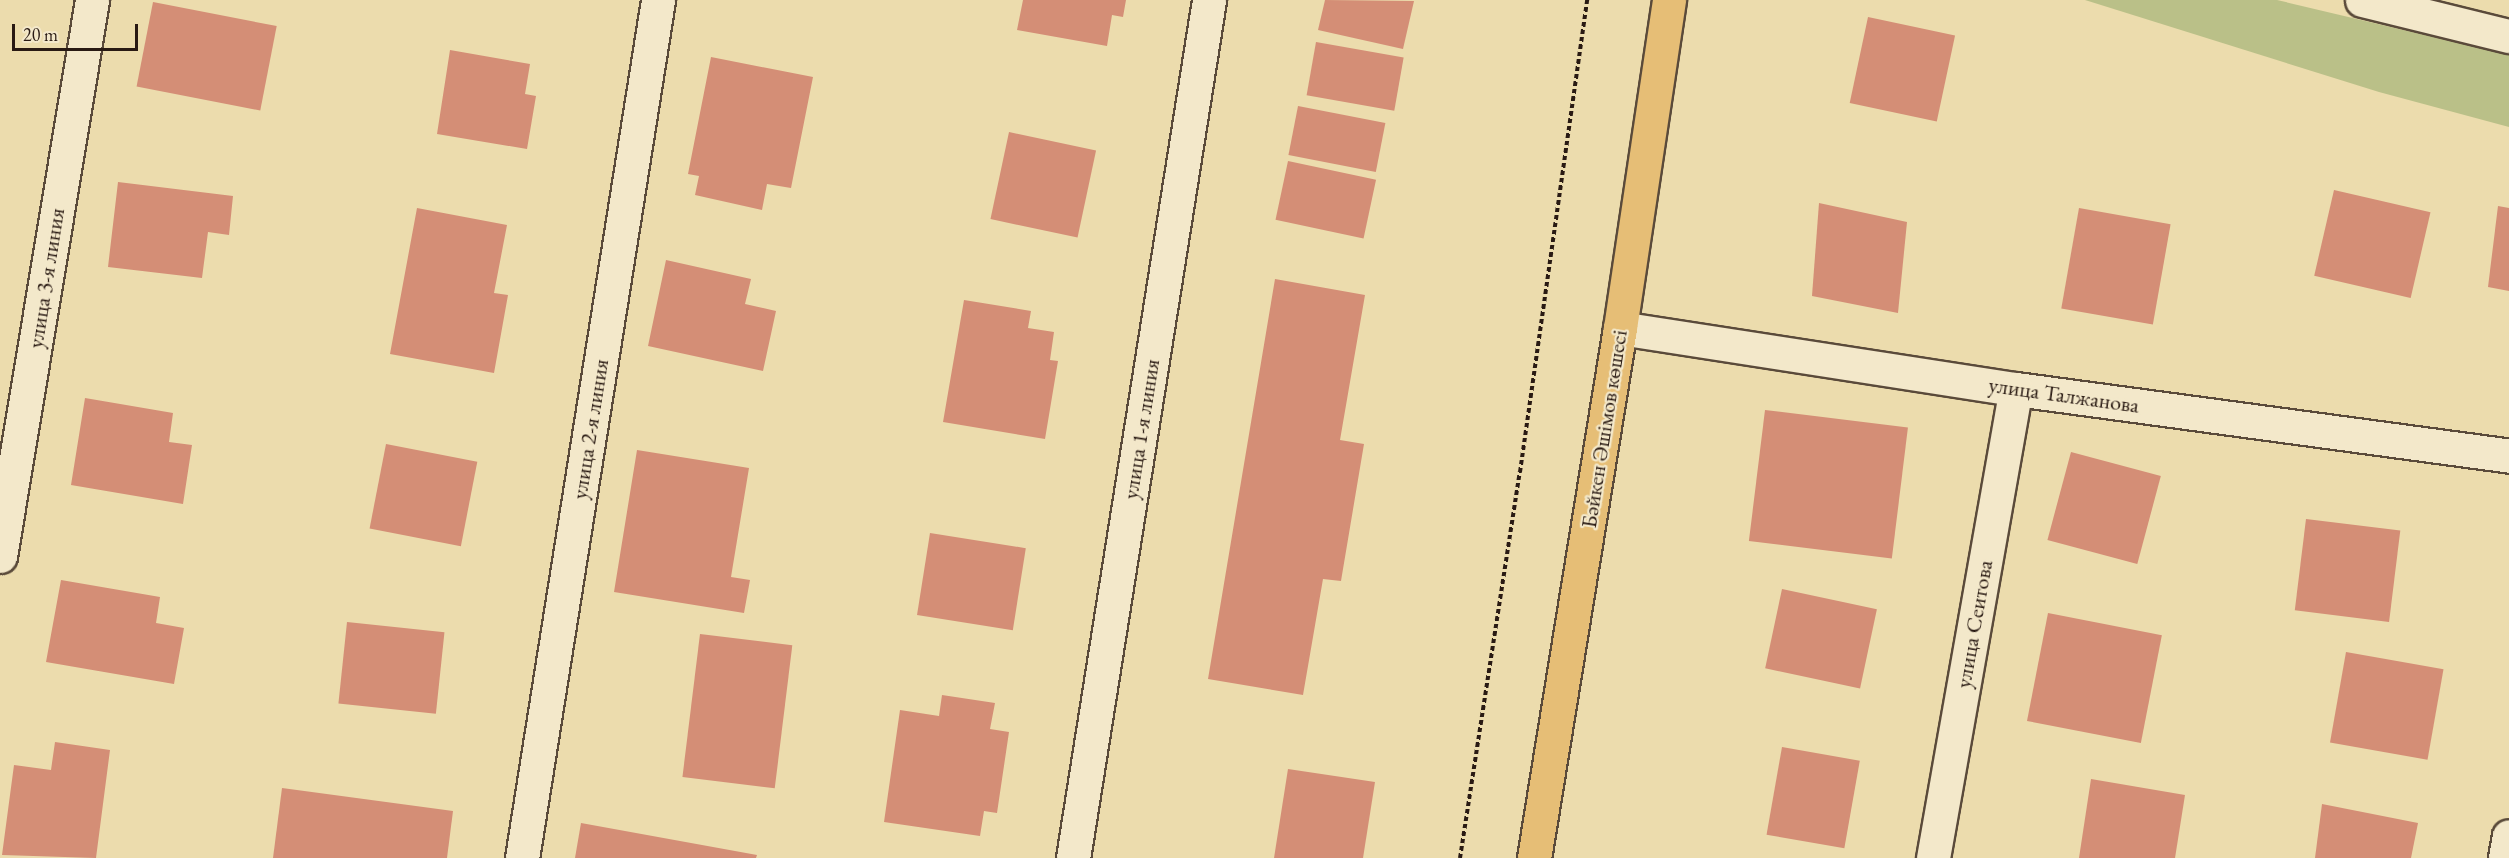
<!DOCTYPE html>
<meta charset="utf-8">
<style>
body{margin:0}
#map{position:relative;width:2509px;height:858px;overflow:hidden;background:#ecdcad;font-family:"EB Garamond",serif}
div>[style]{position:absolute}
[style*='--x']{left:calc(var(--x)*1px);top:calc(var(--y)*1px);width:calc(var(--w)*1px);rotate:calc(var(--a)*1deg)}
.green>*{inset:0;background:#bac088}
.building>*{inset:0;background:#d48e76;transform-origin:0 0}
.path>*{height:4px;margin-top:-2px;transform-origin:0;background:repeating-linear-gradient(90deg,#291a13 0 4.5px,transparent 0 7.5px)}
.roads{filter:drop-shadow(2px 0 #5a4a3a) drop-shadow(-2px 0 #5a4a3a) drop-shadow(0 2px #5a4a3a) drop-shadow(0 -2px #5a4a3a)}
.minor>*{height:33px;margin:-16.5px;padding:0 16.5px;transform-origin:16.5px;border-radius:16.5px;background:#f3e8ca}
.major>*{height:33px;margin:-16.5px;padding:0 16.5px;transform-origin:16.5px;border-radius:16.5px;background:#e6be76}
span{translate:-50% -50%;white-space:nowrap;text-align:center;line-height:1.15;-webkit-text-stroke:4.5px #f3e8ca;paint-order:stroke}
.street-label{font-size:22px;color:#291a13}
.scale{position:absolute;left:12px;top:24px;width:126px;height:27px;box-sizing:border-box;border:3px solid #291a13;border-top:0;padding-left:8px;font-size:18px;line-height:21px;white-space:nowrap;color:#291a13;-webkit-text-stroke:4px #f3e8ca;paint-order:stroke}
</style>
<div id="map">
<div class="green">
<div style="clip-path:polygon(2085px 0,2277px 0,2509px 55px,2509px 127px,2379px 92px)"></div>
</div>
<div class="building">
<div style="clip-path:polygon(1023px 0,1126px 0,1123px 17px,1112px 15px,1107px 46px,1017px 30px)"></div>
<div style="clip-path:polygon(1325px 0,1414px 1px,1403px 49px,1318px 30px)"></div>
<div style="left:153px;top:2px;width:126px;height:86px;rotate:11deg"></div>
<div style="left:1868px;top:17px;width:89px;height:88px;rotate:12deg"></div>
<div style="left:1316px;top:42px;width:89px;height:54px;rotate:10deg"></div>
<div style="clip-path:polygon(450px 50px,530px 64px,525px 94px,536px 96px,527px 149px,437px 134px)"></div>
<div style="clip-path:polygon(711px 57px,813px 77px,791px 188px,767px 184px,762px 210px,695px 195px,699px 176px,688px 174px)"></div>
<div style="left:1298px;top:106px;width:89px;height:50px;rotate:11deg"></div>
<div style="left:1009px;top:132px;width:89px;height:89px;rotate:12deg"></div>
<div style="left:1288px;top:161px;width:90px;height:60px;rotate:12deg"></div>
<div style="clip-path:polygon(118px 182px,233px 196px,229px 235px,208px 232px,202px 278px,108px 267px)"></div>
<div style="left:2334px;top:190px;width:99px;height:88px;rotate:13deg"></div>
<div style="clip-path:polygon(1819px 203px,1907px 222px,1898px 313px,1812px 296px)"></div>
<div style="clip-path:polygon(2498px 206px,2509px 208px,2509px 291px,2488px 287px)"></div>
<div style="clip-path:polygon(417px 208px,507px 225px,494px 293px,508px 295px,494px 373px,390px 354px)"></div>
<div style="left:2079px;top:208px;width:93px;height:102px;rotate:10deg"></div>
<div style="clip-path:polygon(666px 260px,751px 279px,745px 304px,776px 311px,763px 371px,648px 346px)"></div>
<div style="clip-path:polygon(1275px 279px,1365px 295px,1340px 440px,1364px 444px,1341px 581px,1323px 579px,1303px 695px,1208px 679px)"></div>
<div style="clip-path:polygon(964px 300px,1031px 311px,1028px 328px,1054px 332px,1050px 360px,1058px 361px,1045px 439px,943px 422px)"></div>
<div style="clip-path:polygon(85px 398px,173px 413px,169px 442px,192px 445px,183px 504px,71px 485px)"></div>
<div style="left:1765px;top:410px;width:144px;height:132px;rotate:7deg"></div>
<div style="left:386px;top:444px;width:93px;height:86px;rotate:11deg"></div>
<div style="clip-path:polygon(637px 450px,749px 468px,731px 577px,750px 580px,744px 613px,614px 592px)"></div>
<div style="left:2071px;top:452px;width:93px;height:91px;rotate:15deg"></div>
<div style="left:2306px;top:519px;width:95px;height:92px;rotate:7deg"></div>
<div style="left:930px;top:533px;width:97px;height:83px;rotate:9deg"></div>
<div style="clip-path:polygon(61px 580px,160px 597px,156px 623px,184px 628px,174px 684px,46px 662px)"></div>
<div style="left:1782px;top:589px;width:97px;height:81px;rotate:12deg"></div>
<div style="left:2048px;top:613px;width:116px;height:110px;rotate:11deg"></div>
<div style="left:347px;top:622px;width:98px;height:82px;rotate:6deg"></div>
<div style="left:700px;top:634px;width:93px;height:144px;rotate:7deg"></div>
<div style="left:2346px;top:652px;width:99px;height:92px;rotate:10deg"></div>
<div style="clip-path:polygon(942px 695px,995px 703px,990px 729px,1009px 732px,997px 813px,984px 811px,980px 836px,884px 822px,900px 710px,939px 716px)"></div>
<div style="clip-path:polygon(55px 742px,110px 750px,96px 858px,2px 855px,14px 765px,51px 770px)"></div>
<div style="left:1782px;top:747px;width:79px;height:89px;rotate:10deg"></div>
<div style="clip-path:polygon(1288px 769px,1375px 782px,1363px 858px,1274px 858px)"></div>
<div style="clip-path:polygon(2091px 779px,2185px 795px,2175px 858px,2079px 858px)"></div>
<div style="clip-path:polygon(282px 788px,453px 811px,447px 858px,273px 858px)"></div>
<div style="clip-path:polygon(2322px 804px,2418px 823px,2411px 858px,2315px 858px)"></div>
<div style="clip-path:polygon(581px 823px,757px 855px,756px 858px,575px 858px)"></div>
</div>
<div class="path">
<div style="--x:1460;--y:858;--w:391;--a:-81.2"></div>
<div style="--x:1520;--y:472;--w:477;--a:-81.9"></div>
</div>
<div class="roads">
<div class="minor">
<div style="--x:2362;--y:0;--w:151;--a:13.8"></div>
<div style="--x:1620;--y:328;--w:401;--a:8.8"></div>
<div style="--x:2016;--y:389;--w:498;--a:7.7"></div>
<div style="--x:0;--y:556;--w:564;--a:-80.6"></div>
<div style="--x:522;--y:858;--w:869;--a:-80.99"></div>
<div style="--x:1073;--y:858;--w:869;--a:-80.99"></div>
<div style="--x:1933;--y:858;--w:476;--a:-80"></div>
<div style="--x:2505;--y:858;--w:22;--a:-80"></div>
</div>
<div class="major">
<div style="--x:1534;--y:858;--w:537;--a:-80.78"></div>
<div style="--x:1620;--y:328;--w:332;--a:-81.5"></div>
</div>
</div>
<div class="street-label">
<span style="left:46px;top:278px;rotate:-81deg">улица 3-я линия</span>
<span style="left:2064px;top:395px;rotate:8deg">улица Талжанова</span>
<span style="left:590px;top:429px;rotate:-81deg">улица 2-я линия</span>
<span style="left:1141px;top:429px;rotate:-81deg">улица 1-я линия</span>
<span style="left:1604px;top:429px;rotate:-81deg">Бәйкен Әшімов көшесі</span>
<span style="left:1974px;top:624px;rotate:-80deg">улица Сеитова</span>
</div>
<div class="scale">20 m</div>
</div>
